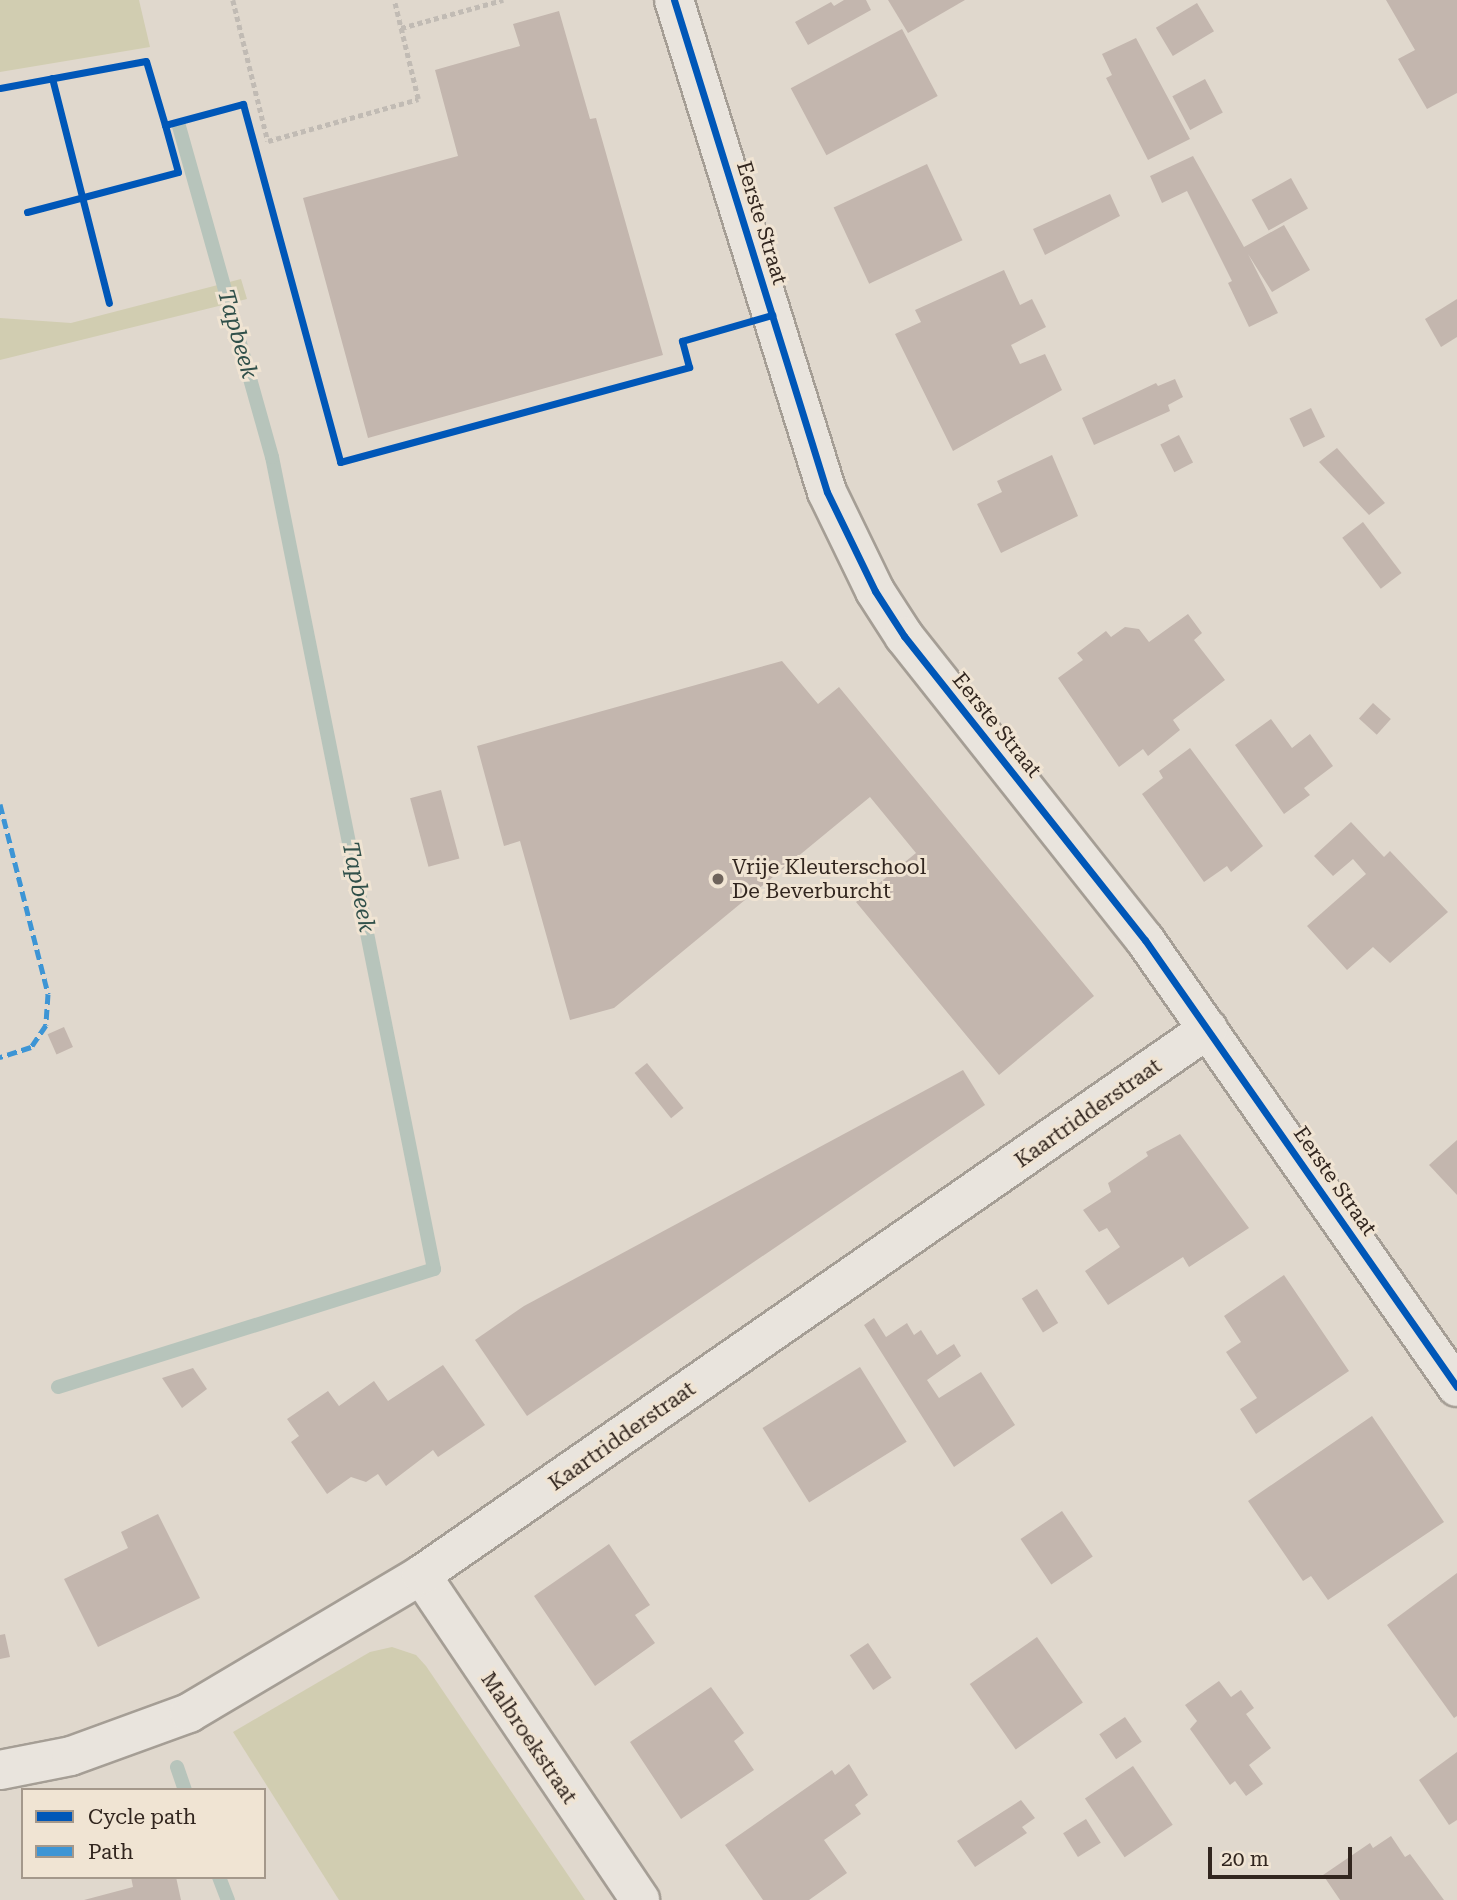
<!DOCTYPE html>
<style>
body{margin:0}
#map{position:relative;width:1457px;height:1900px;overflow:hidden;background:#e0d8cd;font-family:"Roboto Serif",serif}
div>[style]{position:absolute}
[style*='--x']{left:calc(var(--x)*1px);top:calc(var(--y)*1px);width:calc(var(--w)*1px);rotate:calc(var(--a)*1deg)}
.green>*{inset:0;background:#d1cdb1}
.stream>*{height:14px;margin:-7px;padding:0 7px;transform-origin:7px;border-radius:7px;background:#b7c4bb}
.building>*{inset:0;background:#c3b6ae;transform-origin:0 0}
.path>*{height:4.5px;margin-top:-2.25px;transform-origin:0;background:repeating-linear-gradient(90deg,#c1bbb4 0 5px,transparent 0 8.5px)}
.roads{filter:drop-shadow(2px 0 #a59e95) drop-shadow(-2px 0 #a59e95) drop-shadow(0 2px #a59e95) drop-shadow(0 -2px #a59e95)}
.street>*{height:38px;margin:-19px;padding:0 19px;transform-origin:19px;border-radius:19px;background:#e9e4dd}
.quiet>*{height:5px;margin-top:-2.5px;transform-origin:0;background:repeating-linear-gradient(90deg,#3d95d5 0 10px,transparent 0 15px)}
.cycleway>*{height:7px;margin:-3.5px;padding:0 3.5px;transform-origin:3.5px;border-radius:3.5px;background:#0057b8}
.dots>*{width:19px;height:19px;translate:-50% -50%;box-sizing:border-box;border:4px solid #f0e4d3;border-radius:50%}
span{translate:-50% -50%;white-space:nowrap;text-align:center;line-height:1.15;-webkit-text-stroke:6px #f0e4d3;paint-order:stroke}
.street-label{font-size:21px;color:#32261f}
.poi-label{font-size:21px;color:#32261f}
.left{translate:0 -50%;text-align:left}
.water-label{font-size:23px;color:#30504a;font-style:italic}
.legend{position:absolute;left:21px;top:1788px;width:245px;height:91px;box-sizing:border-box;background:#f0e4d3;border:2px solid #a4988b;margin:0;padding:9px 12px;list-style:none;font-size:21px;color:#32261f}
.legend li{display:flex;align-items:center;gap:14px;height:35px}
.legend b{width:35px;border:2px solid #a4988b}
.scale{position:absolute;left:1208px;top:1847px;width:144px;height:32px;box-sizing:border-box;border:4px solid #32261f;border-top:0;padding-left:9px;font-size:21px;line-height:24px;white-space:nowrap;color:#32261f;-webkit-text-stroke:5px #f0e4d3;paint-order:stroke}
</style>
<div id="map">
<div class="green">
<div style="clip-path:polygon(0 0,139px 0,150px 47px,0 72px)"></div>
<div style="clip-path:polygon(241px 279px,247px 299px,0 360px,0 318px,71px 323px)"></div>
<div style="clip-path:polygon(392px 1647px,416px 1655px,426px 1666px,585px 1900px,339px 1900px,233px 1732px,370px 1652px)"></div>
</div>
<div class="stream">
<div style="--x:58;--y:1387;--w:394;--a:-17.4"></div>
<div style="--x:434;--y:1269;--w:828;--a:-101.28"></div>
<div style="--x:272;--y:457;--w:344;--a:-105.7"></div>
<div style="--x:177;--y:1767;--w:24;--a:71"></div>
<div style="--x:219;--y:1877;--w:25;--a:69"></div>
</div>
<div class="building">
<div style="clip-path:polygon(844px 0,866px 0,871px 10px,808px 45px,795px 22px,831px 2px,834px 6px)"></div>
<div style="clip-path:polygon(888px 0,965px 0,908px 33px)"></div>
<div style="clip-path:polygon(1386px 0,1457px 0,1457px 93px,1427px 109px,1398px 59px,1415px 50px)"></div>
<div style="left:1197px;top:3px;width:33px;height:48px;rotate:59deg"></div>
<div style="clip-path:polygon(559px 11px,590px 119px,596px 118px,663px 355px,368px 438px,303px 198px,458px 156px,435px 70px,520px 46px,513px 24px)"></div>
<div style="left:902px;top:29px;width:76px;height:126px;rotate:62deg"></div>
<div style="clip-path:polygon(1136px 38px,1190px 139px,1148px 160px,1106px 78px,1112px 75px,1102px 54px)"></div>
<div style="left:1205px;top:79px;width:38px;height:37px;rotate:62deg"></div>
<div style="clip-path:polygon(1193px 156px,1244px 247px,1284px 225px,1310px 270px,1272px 292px,1248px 254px,1278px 313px,1249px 327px,1228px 283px,1232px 281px,1187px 191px,1162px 203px,1150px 176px)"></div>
<div style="left:927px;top:164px;width:84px;height:103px;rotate:65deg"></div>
<div style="left:1291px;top:178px;width:35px;height:45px;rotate:61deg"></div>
<div style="clip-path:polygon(1110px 194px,1120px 216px,1045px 255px,1033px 229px)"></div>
<div style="clip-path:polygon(1004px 270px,1020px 305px,1032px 299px,1046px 327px,1011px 345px,1020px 364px,1045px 354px,1062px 390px,953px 451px,895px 334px,921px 322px,915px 310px)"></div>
<div style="clip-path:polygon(1457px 299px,1457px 337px,1441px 347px,1425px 319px)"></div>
<div style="clip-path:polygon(1175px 379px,1183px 397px,1168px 405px,1170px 411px,1094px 445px,1082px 418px,1156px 383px,1158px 386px)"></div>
<div style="left:1311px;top:408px;width:32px;height:24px;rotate:64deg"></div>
<div style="left:1179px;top:435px;width:31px;height:21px;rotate:63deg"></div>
<div style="clip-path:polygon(1337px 448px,1385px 503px,1369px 515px,1319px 462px)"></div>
<div style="clip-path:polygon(1052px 455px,1078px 516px,1001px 553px,977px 504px,1002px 492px,997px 481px)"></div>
<div style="left:1363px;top:522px;width:64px;height:26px;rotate:53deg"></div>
<div style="clip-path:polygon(1188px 614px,1202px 633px,1194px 640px,1225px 680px,1173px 720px,1180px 730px,1148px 756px,1143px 749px,1119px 767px,1058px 678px,1083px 660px,1077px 653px,1106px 631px,1111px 637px,1125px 627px,1139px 629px,1149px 642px)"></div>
<div style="clip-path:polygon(782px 661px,818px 704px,839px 687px,1094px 996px,999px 1075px,856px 902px,916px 853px,870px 797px,614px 1008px,570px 1020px,520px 841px,504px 846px,477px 746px)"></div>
<div style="left:1373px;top:703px;width:24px;height:21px;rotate:42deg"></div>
<div style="clip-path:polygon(1271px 719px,1292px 748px,1310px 734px,1333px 766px,1304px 788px,1310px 795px,1284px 814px,1235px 745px)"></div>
<div style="clip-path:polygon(1190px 748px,1263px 846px,1231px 872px,1227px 866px,1204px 882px,1142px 794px,1163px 778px,1159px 771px)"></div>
<div style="left:441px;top:790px;width:71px;height:32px;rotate:75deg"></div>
<div style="clip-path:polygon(1351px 822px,1384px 857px,1390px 851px,1448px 912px,1390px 963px,1373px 947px,1347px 970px,1307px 926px,1366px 874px,1353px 859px,1333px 876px,1314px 856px)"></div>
<div style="left:64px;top:1027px;width:22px;height:18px;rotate:66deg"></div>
<div style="left:647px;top:1063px;width:58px;height:16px;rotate:51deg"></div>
<div style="clip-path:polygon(963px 1070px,985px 1105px,527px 1416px,475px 1340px,524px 1306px)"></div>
<div style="clip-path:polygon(1180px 1134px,1249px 1228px,1189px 1267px,1183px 1257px,1108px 1305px,1085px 1271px,1120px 1247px,1107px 1228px,1099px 1232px,1083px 1210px,1111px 1192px,1108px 1183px,1148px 1156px,1146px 1152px)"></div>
<div style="clip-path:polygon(1457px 1140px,1457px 1195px,1429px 1165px)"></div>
<div style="clip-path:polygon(1284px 1275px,1349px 1371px,1256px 1434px,1240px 1409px,1257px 1398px,1226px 1352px,1241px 1342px,1224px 1316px)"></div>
<div style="left:1037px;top:1289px;width:40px;height:18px;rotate:58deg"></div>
<div style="clip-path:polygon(874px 1318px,886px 1337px,907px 1323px,914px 1335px,921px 1330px,937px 1355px,954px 1344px,961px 1356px,927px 1380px,939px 1398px,981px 1372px,1015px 1425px,954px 1467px,864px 1325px)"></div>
<div style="clip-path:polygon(443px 1365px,485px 1425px,438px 1457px,433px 1450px,386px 1486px,378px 1474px,366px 1482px,351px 1477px,327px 1494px,291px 1442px,299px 1436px,287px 1419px,328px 1391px,339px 1406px,374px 1381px,388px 1401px)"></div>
<div style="left:860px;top:1367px;width:88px;height:115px;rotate:58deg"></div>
<div style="clip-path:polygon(193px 1368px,207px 1389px,182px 1408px,162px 1378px)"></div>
<div style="clip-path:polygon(1372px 1416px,1444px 1522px,1328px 1600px,1311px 1576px,1303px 1581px,1248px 1501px)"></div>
<div style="left:1062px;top:1511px;width:55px;height:50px;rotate:56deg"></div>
<div style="clip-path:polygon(158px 1514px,200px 1598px,98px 1647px,64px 1579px,128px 1548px,121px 1532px)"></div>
<div style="clip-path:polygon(609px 1544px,650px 1605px,635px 1615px,655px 1643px,595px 1686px,534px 1596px)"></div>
<div style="clip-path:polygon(1457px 1573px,1457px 1716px,1454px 1718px,1387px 1625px)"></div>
<div style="clip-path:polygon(5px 1634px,10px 1657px,0 1659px,0 1635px)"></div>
<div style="left:1037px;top:1637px;width:80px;height:82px;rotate:55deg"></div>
<div style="left:868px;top:1643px;width:42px;height:22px;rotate:56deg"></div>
<div style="clip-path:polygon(1219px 1681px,1231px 1697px,1241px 1690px,1254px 1708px,1246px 1714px,1271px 1748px,1249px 1765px,1263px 1784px,1246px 1796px,1235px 1781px,1230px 1785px,1190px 1729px,1197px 1721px,1185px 1705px)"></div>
<div style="clip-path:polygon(711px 1687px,744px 1733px,734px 1741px,754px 1770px,681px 1819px,630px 1742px)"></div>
<div style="left:1125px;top:1717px;width:30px;height:31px;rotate:56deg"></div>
<div style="clip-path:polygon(1457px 1752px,1457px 1820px,1449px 1825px,1419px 1780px)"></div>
<div style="clip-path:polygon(849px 1764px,868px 1795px,855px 1805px,861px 1814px,824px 1840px,847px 1873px,809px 1900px,763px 1900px,725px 1845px,832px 1770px,835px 1775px)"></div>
<div style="left:1133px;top:1766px;width:71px;height:58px;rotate:56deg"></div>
<div style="clip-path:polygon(1021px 1800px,1035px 1818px,1022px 1827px,1027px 1833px,975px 1867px,957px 1841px)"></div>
<div style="left:1086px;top:1819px;width:28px;height:27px;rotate:58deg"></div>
<div style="clip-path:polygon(1391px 1836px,1405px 1857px,1410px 1854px,1444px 1900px,1340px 1900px,1323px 1875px,1370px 1843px,1373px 1848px)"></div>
<div style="clip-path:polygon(131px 1877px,176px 1877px,181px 1900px,84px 1900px,133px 1887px)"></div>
</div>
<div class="path">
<div style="--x:233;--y:0;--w:145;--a:76.1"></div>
<div style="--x:268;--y:141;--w:156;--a:-15.6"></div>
<div style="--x:418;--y:99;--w:102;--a:-103.6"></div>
<div style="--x:401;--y:28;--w:106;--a:-15.4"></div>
</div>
<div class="roads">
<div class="street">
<div style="--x:674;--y:0;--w:515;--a:72.73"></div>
<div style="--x:827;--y:492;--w:110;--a:64.1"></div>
<div style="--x:875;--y:591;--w:54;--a:57.2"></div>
<div style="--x:904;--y:636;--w:388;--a:51.6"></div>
<div style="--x:1145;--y:940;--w:545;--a:55.09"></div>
<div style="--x:421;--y:1575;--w:392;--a:56"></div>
<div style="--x:0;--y:1770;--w:72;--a:-11.2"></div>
<div style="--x:71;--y:1756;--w:126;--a:-20"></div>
<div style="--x:189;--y:1713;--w:270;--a:-30.7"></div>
<div style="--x:421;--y:1575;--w:958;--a:-34.75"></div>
</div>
</div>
<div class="quiet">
<div style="--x:0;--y:804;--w:196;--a:75.8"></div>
<div style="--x:48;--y:994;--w:31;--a:94"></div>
<div style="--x:46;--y:1025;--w:27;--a:124"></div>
<div style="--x:31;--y:1047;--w:33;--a:162"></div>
</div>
<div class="cycleway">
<div style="--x:674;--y:0;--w:515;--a:72.73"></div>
<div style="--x:827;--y:492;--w:110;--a:64.1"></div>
<div style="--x:875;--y:591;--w:54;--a:57.2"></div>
<div style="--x:904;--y:636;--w:388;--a:51.6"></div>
<div style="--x:1145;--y:940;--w:545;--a:55.09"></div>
<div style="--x:52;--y:78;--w:232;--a:75.8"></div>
<div style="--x:0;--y:88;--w:148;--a:-10.5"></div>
<div style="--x:146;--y:61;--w:67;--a:73.5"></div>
<div style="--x:165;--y:125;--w:81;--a:-15.1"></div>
<div style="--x:243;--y:104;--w:371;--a:74.8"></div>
<div style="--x:340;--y:462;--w:362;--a:-15.2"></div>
<div style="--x:689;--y:367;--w:27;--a:-105"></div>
<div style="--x:682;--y:341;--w:94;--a:-16.1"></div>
<div style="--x:27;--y:212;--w:156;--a:-14.8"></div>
<div style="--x:178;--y:172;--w:49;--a:-105.5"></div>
</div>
<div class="dots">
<div style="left:718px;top:879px;background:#6f645c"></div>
</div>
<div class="street-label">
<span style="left:762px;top:223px;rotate:73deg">Eerste Straat</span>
<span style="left:997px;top:725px;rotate:51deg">Eerste Straat</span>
<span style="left:1088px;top:1113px;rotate:-35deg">Kaartridderstraat</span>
<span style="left:1335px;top:1181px;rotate:55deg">Eerste Straat</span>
<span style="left:622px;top:1436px;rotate:-35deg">Kaartridderstraat</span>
<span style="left:529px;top:1738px;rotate:56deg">Malbroekstraat</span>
</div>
<div class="poi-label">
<span class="left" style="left:732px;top:879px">Vrije Kleuterschool<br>De Beverburcht</span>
</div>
<div class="water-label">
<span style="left:237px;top:334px;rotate:74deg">Tapbeek</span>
<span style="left:358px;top:887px;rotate:79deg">Tapbeek</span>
</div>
<ul class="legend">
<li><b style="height:9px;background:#0057b8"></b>Cycle path</li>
<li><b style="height:9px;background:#3d95d5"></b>Path</li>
</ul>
<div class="scale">20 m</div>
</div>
